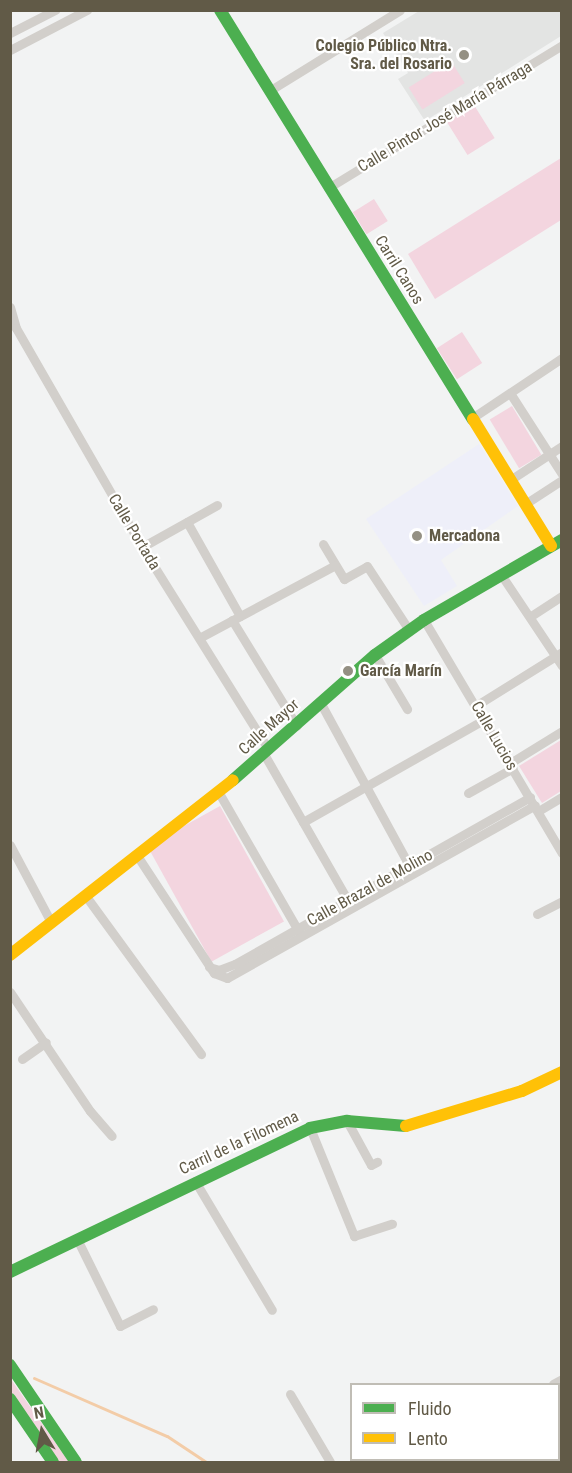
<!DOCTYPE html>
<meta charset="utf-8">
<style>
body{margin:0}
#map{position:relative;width:572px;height:1473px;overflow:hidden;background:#f2f3f3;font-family:"Roboto Condensed",sans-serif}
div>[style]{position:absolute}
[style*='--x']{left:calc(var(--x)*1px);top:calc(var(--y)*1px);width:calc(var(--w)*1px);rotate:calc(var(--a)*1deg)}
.commercial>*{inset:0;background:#eeeff9}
.education>*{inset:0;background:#e3e4e3}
.green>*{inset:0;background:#f3d5df;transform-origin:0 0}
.stream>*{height:3px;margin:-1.5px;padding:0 1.5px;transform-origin:1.5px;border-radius:1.5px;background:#f3cca7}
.street>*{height:9px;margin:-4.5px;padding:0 4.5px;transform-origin:4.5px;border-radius:4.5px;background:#d2cfcb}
.fast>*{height:12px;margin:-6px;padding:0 6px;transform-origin:6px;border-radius:6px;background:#4caf50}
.slow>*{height:12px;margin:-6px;padding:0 6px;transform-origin:6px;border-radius:6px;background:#ffc107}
.dots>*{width:16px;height:16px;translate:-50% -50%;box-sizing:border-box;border:3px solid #fff;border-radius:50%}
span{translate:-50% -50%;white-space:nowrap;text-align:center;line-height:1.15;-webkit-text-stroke:4.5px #fff;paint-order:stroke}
.poi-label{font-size:16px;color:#615a47;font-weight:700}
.right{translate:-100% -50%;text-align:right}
.left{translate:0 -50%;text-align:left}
.street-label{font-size:16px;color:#615a47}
.frame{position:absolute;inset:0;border:12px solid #615a47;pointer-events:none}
.legend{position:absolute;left:350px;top:1383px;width:210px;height:78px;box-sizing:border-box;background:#fff;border:2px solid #c0bdb5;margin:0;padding:8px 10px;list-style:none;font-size:18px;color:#615a47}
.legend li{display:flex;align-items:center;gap:12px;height:30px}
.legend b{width:30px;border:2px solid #c0bdb5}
.north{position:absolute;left:12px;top:1401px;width:60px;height:60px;-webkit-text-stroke:4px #fff;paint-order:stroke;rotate:350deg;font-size:16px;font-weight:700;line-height:24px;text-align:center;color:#615a47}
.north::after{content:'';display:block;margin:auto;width:21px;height:27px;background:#615a47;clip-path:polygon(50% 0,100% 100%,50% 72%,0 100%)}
</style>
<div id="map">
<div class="commercial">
<div style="clip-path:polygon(479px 444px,518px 506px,441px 560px,457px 586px,424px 606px,366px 519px)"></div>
</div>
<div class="education">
<div style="clip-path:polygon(419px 11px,561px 10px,561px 36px,425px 121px,398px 79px,408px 73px,383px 33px)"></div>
</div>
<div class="green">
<div style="left:451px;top:61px;width:26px;height:50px;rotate:58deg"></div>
<div style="left:474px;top:105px;width:39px;height:32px;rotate:58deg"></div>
<div style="clip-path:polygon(561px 158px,561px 220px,435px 299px,408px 254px)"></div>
<div style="left:374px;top:199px;width:26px;height:25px;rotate:58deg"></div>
<div style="left:462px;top:332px;width:37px;height:30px;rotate:57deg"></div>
<div style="left:512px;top:406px;width:57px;height:26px;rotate:59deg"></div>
<div style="clip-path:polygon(561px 740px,561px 791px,542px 803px,519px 766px)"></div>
<div style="left:220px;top:806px;width:132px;height:83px;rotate:61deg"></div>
<div style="left:10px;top:1378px;width:102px;height:10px;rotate:55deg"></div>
</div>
<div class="stream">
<div style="--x:34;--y:1378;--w:145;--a:23.6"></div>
<div style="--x:167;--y:1436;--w:47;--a:33.7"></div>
</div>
<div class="street">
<div style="--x:10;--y:33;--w:51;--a:-27.1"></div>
<div style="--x:10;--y:50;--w:87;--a:-27.5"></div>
<div style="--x:269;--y:91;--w:154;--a:-31.7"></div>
<div style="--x:328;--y:188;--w:274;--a:-31.4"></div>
<div style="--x:10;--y:307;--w:22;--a:74"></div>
<div style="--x:16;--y:328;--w:253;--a:60.1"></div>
<div style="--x:142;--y:547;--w:239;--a:58"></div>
<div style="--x:510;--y:393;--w:96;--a:57.3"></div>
<div style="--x:472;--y:418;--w:108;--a:-33.7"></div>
<div style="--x:510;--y:480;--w:62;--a:-33.2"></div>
<div style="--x:525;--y:504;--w:44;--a:-33"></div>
<div style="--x:187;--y:522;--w:108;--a:60.6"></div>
<div style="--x:323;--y:544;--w:41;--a:59"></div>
<div style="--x:344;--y:579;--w:26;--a:-29"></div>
<div style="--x:367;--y:566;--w:77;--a:56.7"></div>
<div style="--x:142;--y:547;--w:86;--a:-29.2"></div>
<div style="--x:502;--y:576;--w:108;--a:56.3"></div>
<div style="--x:531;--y:616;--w:37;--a:-33"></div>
<div style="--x:232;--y:620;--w:124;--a:58.5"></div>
<div style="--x:424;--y:620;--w:271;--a:59.4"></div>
<div style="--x:201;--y:637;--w:152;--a:-28.2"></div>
<div style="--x:375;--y:655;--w:63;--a:59.3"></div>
<div style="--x:320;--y:702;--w:190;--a:61.4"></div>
<div style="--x:477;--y:705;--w:100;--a:-31.9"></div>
<div style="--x:264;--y:754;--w:173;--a:60.2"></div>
<div style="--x:510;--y:763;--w:61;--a:-31.6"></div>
<div style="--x:219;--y:793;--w:163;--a:60.1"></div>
<div style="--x:468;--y:793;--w:51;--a:-29.1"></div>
<div style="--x:540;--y:810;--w:26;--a:-31"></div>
<div style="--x:303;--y:822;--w:209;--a:-29.5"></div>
<div style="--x:10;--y:845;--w:87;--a:62"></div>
<div style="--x:138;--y:857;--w:139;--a:56.8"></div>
<div style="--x:214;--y:973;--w:14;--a:21"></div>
<div style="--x:227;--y:978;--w:353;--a:-29.3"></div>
<div style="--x:85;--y:895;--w:197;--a:53.9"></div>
<div style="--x:537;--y:914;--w:28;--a:-27"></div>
<div style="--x:209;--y:967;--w:10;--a:17"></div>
<div style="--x:219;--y:970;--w:17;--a:-21"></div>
<div style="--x:235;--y:964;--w:339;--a:-29.5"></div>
<div style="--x:10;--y:992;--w:143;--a:56.1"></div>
<div style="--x:90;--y:1111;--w:33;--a:49"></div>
<div style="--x:22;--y:1059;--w:29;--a:-35"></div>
<div style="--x:347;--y:1121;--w:50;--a:61.4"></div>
<div style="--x:371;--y:1165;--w:7;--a:-27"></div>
<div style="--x:310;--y:1128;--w:117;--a:67.8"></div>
<div style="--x:354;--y:1236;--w:40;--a:-18"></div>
<div style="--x:195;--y:1181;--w:150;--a:59.2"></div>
<div style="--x:77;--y:1239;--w:97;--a:63.7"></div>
<div style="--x:120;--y:1326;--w:37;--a:-27"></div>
<div style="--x:553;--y:1384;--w:10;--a:-29"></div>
<div style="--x:290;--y:1394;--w:79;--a:59.5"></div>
<div style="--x:414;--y:1460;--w:3;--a:45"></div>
<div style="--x:549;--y:1460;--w:3;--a:45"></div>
<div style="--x:400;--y:1462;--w:5;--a:-22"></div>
</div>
<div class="fast">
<div style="--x:220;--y:10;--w:481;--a:58.3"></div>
<div style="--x:233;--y:780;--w:189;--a:-41.4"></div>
<div style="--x:375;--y:655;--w:60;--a:-35.5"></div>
<div style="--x:424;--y:620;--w:160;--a:-30.1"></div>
<div style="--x:10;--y:1272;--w:333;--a:-25.6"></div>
<div style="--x:310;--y:1128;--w:38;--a:-11"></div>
<div style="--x:347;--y:1121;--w:59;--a:4.8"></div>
<div style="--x:10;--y:1365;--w:117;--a:55.8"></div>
<div style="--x:10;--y:1399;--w:76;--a:55.7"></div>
</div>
<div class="slow">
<div style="--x:473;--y:419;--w:149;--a:58.4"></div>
<div style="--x:10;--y:955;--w:283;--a:-38.1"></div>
<div style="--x:406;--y:1126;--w:121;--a:-16.8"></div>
<div style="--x:522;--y:1091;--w:44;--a:-25.4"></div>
</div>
<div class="dots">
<div style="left:464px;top:55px;background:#949083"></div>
<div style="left:417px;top:536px;background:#949083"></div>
<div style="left:348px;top:671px;background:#949083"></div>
</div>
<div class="poi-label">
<span class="right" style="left:452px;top:55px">Colegio Público Ntra.<br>Sra. del Rosario</span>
<span class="left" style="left:429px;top:536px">Mercadona</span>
<span class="left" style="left:360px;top:671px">García Marín</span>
</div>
<div class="street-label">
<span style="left:445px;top:117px;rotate:-31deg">Calle Pintor José María Párraga</span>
<span style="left:399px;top:270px;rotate:58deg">Carril Canos</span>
<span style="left:134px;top:532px;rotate:59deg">Calle Portada</span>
<span style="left:269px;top:727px;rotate:-42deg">Calle Mayor</span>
<span style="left:494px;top:736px;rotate:60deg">Calle Lucios</span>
<span style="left:370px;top:888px;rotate:-29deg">Calle Brazal de Molino</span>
<span style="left:239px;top:1143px;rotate:-25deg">Carril de la Filomena</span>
</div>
<div class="frame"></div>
<ul class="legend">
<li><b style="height:8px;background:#4caf50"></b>Fluido</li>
<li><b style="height:8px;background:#ffc107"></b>Lento</li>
</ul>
<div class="north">N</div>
</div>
